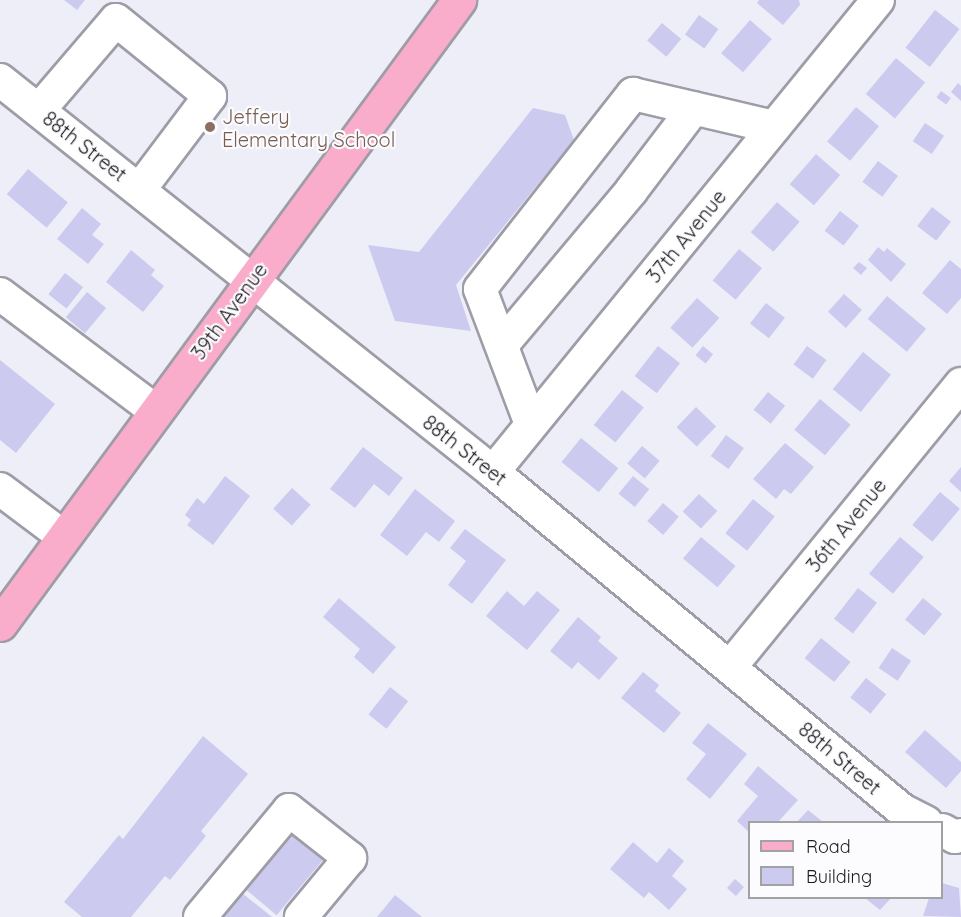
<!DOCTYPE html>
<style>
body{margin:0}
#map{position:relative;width:961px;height:917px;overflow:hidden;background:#eeeef8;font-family:Quicksand,sans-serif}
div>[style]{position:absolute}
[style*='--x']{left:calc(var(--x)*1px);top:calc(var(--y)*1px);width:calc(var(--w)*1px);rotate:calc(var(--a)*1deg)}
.building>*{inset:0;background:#cdcaef;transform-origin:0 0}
.roads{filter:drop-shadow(2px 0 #9e9da7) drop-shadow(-2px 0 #9e9da7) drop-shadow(0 2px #9e9da7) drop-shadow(0 -2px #9e9da7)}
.minor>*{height:32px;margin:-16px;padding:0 16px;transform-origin:16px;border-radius:16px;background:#fff}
.major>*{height:33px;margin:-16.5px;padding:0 16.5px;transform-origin:16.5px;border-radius:16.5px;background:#f9adca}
.dots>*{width:16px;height:16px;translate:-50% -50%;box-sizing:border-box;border:3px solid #fcfcfe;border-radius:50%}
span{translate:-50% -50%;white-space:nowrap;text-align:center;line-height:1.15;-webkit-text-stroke:4.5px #fcfcfe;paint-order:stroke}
.education-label{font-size:20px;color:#785e54}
.left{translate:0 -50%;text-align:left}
.street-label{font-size:20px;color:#1b1b1f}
.legend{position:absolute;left:748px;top:821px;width:195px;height:78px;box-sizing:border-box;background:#fcfcfe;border:2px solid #a2a2a5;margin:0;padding:8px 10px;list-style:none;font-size:18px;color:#1b1b1f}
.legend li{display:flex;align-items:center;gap:12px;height:30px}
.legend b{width:30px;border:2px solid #a2a2a5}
</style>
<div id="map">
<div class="building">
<div style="clip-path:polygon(64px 0,85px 0,77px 10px)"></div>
<div style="clip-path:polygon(759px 0,799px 0,800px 5px,783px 25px,757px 3px)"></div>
<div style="left:935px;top:10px;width:31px;height:48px;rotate:38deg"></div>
<div style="left:699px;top:15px;width:24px;height:24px;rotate:36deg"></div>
<div style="left:750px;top:20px;width:29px;height:44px;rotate:41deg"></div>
<div style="left:662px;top:23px;width:25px;height:23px;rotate:40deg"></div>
<div style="left:896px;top:58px;width:38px;height:47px;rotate:40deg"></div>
<div style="clip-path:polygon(958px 83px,961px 86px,961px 101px,951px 92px)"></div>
<div style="left:941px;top:91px;width:12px;height:8px;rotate:35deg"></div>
<div style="left:856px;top:107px;width:30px;height:45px;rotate:40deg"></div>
<div style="clip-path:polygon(533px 108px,565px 115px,574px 140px,456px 285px,471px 331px,395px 321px,368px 245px,419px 252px)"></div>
<div style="left:925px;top:123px;width:23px;height:22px;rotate:34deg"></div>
<div style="left:816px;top:154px;width:32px;height:40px;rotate:41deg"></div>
<div style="left:878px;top:161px;width:25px;height:26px;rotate:37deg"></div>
<div style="left:28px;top:169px;width:52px;height:33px;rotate:40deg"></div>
<div style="left:777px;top:202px;width:30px;height:40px;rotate:41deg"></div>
<div style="left:932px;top:207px;width:24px;height:24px;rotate:38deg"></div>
<div style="clip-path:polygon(82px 208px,101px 224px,92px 235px,104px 244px,88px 264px,57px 239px)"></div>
<div style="left:840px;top:211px;width:24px;height:25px;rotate:38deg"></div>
<div style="clip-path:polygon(878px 247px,884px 252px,887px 248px,906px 264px,891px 282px,868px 260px)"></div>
<div style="left:739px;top:249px;width:30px;height:41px;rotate:40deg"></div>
<div style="clip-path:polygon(131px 250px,155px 270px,151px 275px,164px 286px,143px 312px,106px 282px)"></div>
<div style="clip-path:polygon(950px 260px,961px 269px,961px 298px,947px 314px,922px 293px)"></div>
<div style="clip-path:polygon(859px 262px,867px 268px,861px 275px,853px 268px)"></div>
<div style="left:65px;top:273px;width:23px;height:27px;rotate:38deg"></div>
<div style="left:87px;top:292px;width:25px;height:33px;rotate:40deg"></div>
<div style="left:844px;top:294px;width:24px;height:24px;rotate:42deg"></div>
<div style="left:887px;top:296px;width:51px;height:30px;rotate:40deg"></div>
<div style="left:697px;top:298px;width:30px;height:40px;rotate:42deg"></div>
<div style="left:766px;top:303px;width:24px;height:26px;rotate:38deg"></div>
<div style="left:658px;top:346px;width:28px;height:38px;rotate:38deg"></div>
<div style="left:703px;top:346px;width:13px;height:12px;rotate:39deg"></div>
<div style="left:807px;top:346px;width:24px;height:23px;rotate:36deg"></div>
<div style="left:863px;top:352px;width:36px;height:48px;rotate:39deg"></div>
<div style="clip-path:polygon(0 360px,55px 404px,16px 453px,0 440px)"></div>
<div style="left:622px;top:390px;width:28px;height:45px;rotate:39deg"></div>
<div style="left:768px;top:392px;width:22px;height:23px;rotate:39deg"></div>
<div style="left:820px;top:399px;width:40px;height:40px;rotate:40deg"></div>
<div style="left:696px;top:407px;width:28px;height:28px;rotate:44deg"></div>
<div style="left:726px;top:435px;width:22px;height:26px;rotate:36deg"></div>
<div style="left:581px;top:438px;width:48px;height:31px;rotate:39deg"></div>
<div style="clip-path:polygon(785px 443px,814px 467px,791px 494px,784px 489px,776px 499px,753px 479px)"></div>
<div style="left:642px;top:446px;width:23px;height:23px;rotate:40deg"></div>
<div style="clip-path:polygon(363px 447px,403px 478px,389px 496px,374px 484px,355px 508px,330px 489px)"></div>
<div style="clip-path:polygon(961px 467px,961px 492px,949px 481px)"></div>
<div style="clip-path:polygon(225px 476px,250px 496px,213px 545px,187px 525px,191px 520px,185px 515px,197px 498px,204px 504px)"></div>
<div style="left:633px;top:476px;width:21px;height:23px;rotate:39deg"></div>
<div style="left:292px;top:488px;width:25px;height:28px;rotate:42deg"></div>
<div style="clip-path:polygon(415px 489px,455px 521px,439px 542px,426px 532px,407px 556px,380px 535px)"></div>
<div style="left:940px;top:492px;width:26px;height:43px;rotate:40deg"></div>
<div style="left:699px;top:494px;width:25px;height:24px;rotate:43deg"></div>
<div style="left:753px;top:499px;width:28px;height:44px;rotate:39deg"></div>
<div style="left:663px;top:503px;width:21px;height:24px;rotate:41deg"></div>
<div style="clip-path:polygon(465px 529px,506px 560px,472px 604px,448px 585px,466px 561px,450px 548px)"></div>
<div style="left:701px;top:537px;width:45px;height:28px;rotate:40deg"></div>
<div style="left:900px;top:537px;width:31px;height:48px;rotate:40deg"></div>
<div style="left:858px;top:588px;width:24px;height:39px;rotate:38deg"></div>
<div style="clip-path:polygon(507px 591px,524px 606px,537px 591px,560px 610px,527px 650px,486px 616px)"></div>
<div style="clip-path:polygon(339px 598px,396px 647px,373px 674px,354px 657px,360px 649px,323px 617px)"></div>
<div style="left:923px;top:598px;width:25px;height:28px;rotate:40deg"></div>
<div style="clip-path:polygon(578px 617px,601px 637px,598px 641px,618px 658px,599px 680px,578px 662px,572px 669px,550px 651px)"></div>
<div style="left:821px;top:638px;width:38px;height:26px;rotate:39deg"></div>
<div style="left:892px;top:648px;width:23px;height:24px;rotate:34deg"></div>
<div style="clip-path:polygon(643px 672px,659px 685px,655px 691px,681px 713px,664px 733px,621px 698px)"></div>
<div style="left:866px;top:678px;width:26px;height:25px;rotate:39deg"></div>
<div style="left:390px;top:687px;width:23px;height:35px;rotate:38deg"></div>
<div style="clip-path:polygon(708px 723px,747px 754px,710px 799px,686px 779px,706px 754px,692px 743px)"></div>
<div style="clip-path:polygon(925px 730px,961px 762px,961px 771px,946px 788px,905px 752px)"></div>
<div style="clip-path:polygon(203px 736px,248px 774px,201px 831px,206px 836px,170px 880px,165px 876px,131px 917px,82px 917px,64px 902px,119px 835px,123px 839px)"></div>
<div style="clip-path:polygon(758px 766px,798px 800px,778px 822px,750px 822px,750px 833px,737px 821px,758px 796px,744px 784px)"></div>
<div style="clip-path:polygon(808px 810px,823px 822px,797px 822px)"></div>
<div style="left:290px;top:826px;width:47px;height:77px;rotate:40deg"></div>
<div style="clip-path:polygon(633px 842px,657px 863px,669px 848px,684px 861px,672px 876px,687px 889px,669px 910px,649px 892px,644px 898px,610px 869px)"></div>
<div style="left:735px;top:879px;width:12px;height:12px;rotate:42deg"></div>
<div style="clip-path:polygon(942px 883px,959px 888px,961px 917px,923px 916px,929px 898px,942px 898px)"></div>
<div style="clip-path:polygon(237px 889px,272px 917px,214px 917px)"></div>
<div style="clip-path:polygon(395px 895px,422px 917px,377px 917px)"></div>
<div style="clip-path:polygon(865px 898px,891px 898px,880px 910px)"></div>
</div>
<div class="roads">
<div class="minor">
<div style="--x:0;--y:80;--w:630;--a:38.49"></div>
<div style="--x:493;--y:472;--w:531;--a:39.57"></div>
<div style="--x:902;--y:810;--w:27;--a:27"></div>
<div style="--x:39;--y:110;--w:118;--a:-49.5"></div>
<div style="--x:116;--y:20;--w:121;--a:39"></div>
<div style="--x:210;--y:96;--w:116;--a:127"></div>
<div style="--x:0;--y:294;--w:195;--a:36.9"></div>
<div style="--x:502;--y:345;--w:201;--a:-50"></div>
<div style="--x:631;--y:191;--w:104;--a:-52.8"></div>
<div style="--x:531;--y:424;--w:144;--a:-110.7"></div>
<div style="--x:480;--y:289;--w:248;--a:-51.9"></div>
<div style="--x:633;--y:94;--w:145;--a:13.2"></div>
<div style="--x:493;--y:472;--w:609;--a:-50.8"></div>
<div style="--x:0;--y:489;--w:80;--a:36.9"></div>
<div style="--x:731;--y:666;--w:364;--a:-50.8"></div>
<div style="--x:942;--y:830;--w:15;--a:28"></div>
<div style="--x:955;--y:837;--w:6;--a:-18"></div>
<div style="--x:200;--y:917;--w:139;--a:-50.2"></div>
<div style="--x:289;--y:810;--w:78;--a:38.2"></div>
<div style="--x:350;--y:858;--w:77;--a:129.7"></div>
</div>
<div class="major">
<div style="--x:0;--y:624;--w:775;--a:-53.66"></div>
</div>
</div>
<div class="dots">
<div style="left:210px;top:127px;background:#8d6e63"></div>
</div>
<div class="education-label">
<span class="left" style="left:222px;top:128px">Jeffery<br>Elementary School</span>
</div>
<div class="street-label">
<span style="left:85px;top:146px;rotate:38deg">88th Street</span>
<span style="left:686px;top:236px;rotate:-51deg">37th Avenue</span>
<span style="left:229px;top:311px;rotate:-54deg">39th Avenue</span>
<span style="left:465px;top:450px;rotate:38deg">88th Street</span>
<span style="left:846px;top:525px;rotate:-51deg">36th Avenue</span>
<span style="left:840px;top:758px;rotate:40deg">88th Street</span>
</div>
<ul class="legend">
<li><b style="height:8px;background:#f9adca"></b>Road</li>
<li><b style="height:16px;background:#cdcaef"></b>Building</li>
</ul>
</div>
